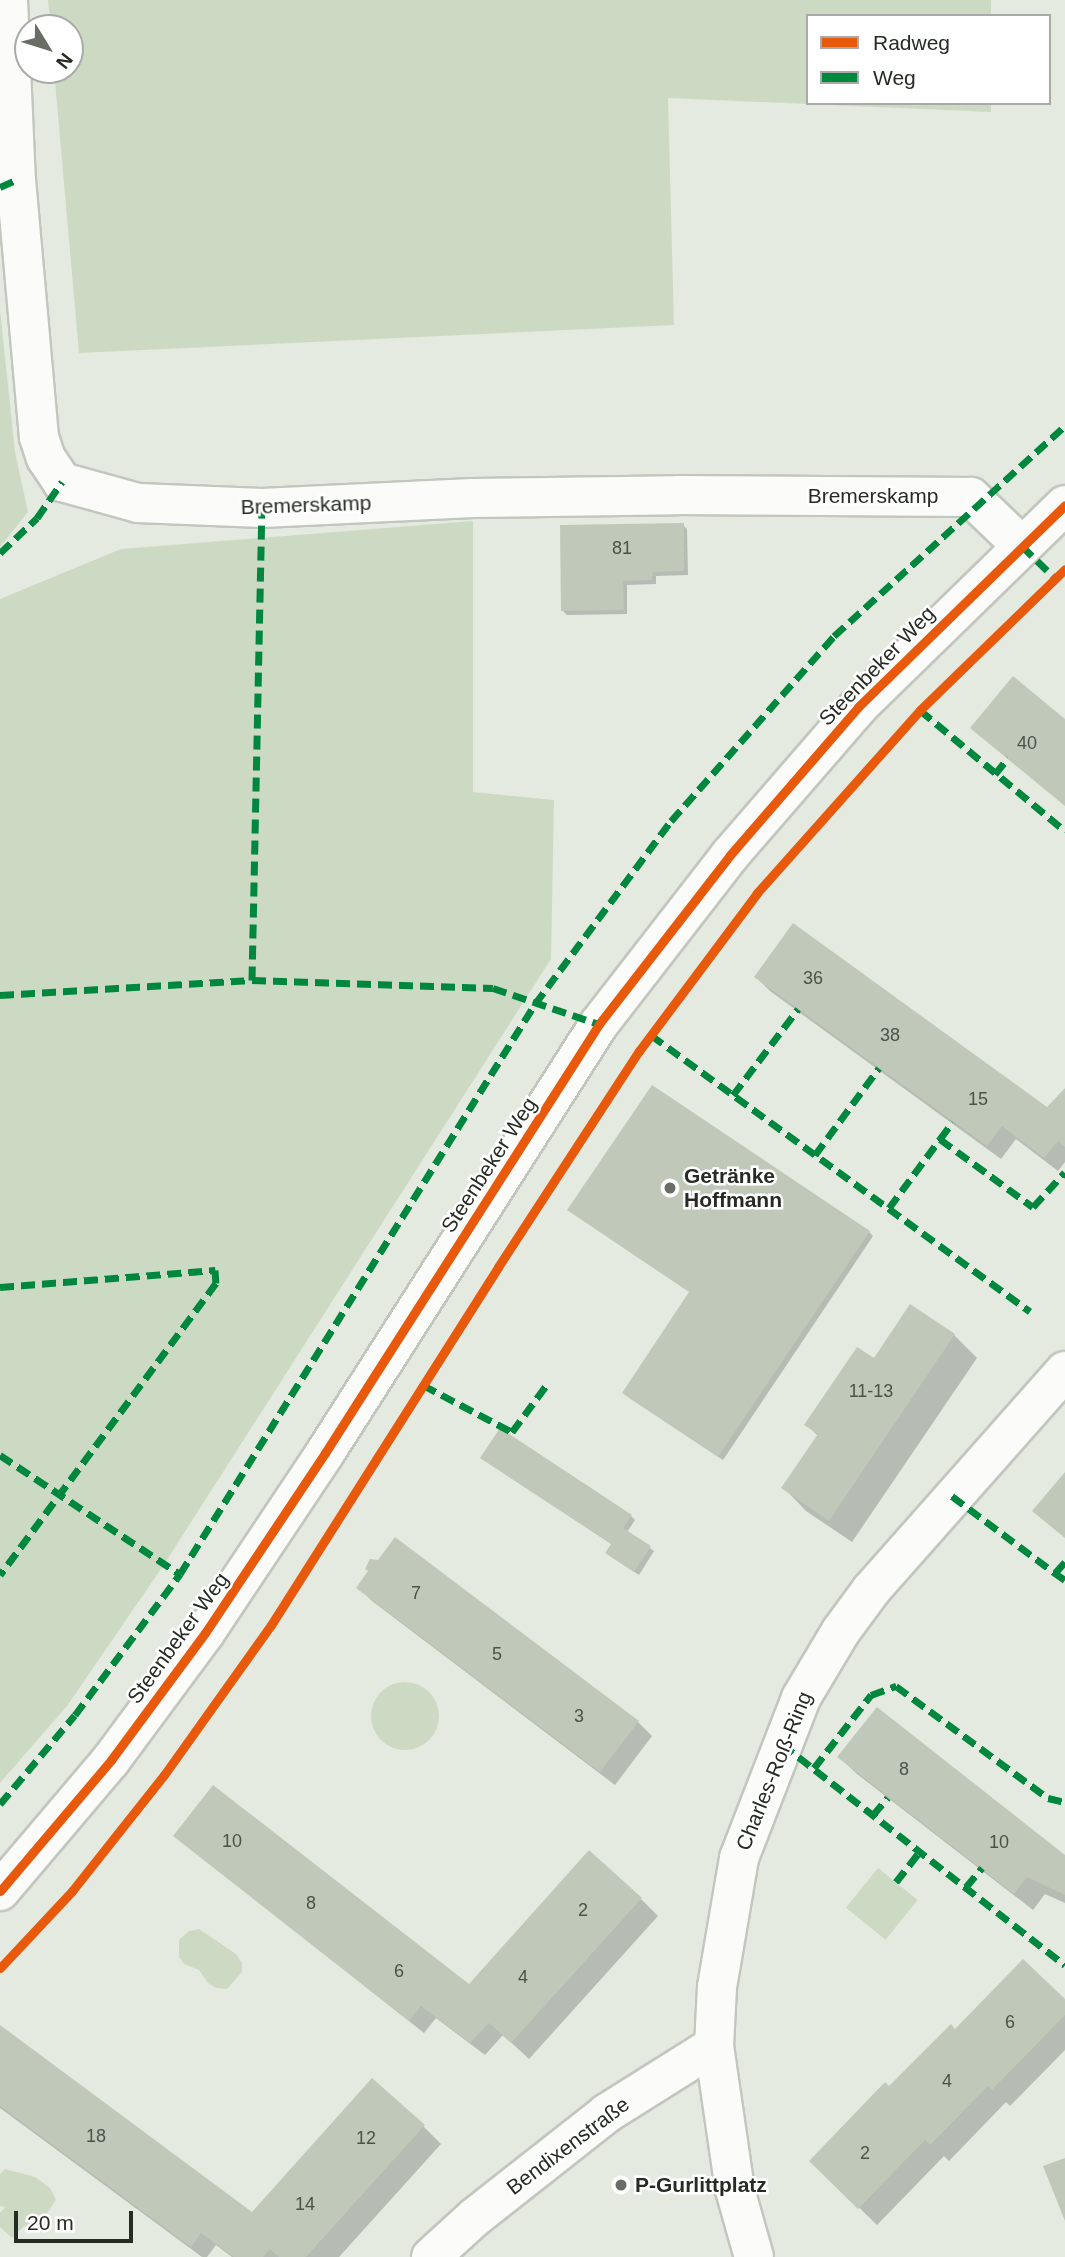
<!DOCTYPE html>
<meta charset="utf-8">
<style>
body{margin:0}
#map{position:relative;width:1065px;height:2257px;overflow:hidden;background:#e4eae0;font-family:Arial,sans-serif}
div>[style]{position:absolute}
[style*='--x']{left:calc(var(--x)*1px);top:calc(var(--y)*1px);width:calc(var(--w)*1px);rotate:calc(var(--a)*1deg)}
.green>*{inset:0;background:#ccdac3;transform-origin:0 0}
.round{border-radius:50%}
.shadow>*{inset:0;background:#0003}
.building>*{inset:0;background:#bfc8b9}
.roads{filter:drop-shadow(2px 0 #c2c7be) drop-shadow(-2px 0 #c2c7be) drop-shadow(0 2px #c2c7be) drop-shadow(0 -2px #c2c7be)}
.street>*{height:38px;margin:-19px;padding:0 19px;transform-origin:19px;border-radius:19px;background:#fbfcfa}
.secondary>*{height:38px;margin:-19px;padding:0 19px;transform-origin:19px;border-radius:19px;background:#fbfcfa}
.quiet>*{height:7px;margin-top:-3.5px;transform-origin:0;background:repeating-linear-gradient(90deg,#00873e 0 14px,transparent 0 21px)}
.cycleway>*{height:9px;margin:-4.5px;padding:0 4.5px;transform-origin:4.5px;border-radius:4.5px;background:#e8590c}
.dots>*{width:19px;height:19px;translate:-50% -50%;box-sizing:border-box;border:4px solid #fff;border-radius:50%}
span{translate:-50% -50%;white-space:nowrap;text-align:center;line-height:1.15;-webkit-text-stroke:5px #fff;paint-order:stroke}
.number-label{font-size:18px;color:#4c5248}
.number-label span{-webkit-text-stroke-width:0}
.street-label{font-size:21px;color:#262b23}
.poi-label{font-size:21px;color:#262b23;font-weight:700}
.left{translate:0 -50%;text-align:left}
.legend{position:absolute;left:806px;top:14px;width:245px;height:91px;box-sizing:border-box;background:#fff;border:2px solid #a8aaa7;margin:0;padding:9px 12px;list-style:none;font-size:21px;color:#262b23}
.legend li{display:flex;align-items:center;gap:14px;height:35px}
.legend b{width:35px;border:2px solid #a8aaa7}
.north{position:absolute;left:14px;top:14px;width:70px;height:70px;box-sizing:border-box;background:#fff;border:2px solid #a8aaa7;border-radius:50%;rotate:128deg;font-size:19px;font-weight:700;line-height:28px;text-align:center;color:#262b23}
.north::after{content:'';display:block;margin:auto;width:24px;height:32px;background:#686e65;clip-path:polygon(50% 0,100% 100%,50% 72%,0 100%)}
.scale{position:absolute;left:14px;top:2211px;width:119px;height:32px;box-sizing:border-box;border:4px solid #262b23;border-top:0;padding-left:9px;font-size:21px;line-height:24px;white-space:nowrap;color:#262b23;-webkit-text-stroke:5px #fff;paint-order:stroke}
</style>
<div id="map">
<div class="green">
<div style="clip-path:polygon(48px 0,991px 0,991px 16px,808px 16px,808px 103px,991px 103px,991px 112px,668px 98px,674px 325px,79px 353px,54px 70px,70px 70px,70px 28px,51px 28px)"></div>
<div style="clip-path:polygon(0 310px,15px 452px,28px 512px,0 547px)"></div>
<div style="clip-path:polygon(473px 521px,473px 792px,554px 800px,551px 959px,163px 1566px,67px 1706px,0 1783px,0 599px,121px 549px)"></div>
<div class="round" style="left:371px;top:1682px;width:68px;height:68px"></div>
<div style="left:878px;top:1868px;width:51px;height:51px;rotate:39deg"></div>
<div style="clip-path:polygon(199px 1929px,236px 1954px,242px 1963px,242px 1972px,227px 1989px,216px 1988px,208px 1983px,199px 1970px,184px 1964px,179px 1957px,179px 1940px,189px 1931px)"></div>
<div style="clip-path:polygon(5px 2169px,35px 2177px,50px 2188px,56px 2200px,38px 2227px,24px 2226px,12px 2238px,0 2227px,0 2213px,5px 2207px,0 2206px,0 2174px)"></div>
</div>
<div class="shadow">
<div style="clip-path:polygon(683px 525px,687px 529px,688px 575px,656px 576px,656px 584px,627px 585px,627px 614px,567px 615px,563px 611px)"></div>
<div style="clip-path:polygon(756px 977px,1047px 1110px,1065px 1090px,1065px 1162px,1058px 1171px,1016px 1139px,1001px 1159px,770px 991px)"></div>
<div style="clip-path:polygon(869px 1232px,873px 1236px,723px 1460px,628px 1397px,691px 1293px)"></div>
<div style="clip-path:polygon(954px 1335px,977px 1358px,852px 1542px,806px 1511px,784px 1488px,818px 1436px,806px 1424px,874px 1361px)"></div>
<div style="clip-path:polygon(482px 1458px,631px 1516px,635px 1520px,627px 1532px,654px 1551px,639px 1575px,612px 1557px,613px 1545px)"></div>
<div style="clip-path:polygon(395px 1539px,638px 1722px,652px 1736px,615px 1785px,372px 1601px,359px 1588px)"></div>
<div style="clip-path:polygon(839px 1757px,1065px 1857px,1065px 1903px,1045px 1894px,1033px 1910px,857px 1774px)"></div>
<div style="clip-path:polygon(175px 1836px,469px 1986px,641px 1899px,658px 1916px,529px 2059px,503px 2035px,485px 2055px,436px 2018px,424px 2033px)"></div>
<div style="clip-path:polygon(1065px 2002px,1065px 2050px,1010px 2106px,1006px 2102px,949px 2161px,944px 2156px,877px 2225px,811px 2161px,955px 2031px)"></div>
<div style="clip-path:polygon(0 2029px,252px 2214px,423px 2126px,441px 2144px,339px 2257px,232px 2257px,216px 2245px,207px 2257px,202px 2257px,0 2108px)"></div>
</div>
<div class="building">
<div style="clip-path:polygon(684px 523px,684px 571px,653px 572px,652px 580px,623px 581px,624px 610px,561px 611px,560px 525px)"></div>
<div style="clip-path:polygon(1013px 676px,1065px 719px,1065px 806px,970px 728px)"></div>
<div style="clip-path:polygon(793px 923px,1047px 1107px,1065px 1088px,1065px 1147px,1058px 1141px,1044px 1158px,1002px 1126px,987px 1146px,754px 977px)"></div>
<div style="clip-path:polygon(652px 1085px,870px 1231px,718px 1457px,622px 1393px,689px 1292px,567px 1210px)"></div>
<div style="clip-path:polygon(910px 1304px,955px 1334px,829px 1521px,781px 1488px,818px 1434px,804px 1425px,857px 1347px,874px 1358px)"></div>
<div style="clip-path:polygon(500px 1428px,632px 1515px,623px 1528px,651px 1546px,634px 1572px,605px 1553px,611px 1544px,480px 1458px)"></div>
<div style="clip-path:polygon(1065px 1472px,1065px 1538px,1032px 1511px)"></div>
<div style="clip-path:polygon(395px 1537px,639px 1721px,600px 1772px,356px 1588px,368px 1571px,365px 1569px,370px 1559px,378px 1560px)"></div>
<div style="clip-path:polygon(877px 1707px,1065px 1855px,1065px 1895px,1027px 1877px,1014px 1894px,837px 1757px)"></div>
<div style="clip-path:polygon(213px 1785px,469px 1984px,589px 1850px,642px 1898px,511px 2043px,489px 2023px,470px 2043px,421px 2006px,409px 2021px,173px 1836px)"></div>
<div style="clip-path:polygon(1023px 1959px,1065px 1999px,1065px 2015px,992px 2090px,988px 2086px,930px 2145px,925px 2140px,858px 2209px,809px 2161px,885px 2082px,889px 2086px,951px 2024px,955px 2029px)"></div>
<div style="clip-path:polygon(0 2025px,252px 2212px,372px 2078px,425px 2125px,306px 2257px,279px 2257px,270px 2249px,263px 2257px,234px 2257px,201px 2233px,191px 2247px,0 2106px)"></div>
<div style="clip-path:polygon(1065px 2158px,1065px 2221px,1043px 2166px)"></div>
</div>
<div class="roads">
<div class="street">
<div style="--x:8;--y:0;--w:180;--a:87.5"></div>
<div style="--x:16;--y:180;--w:258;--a:84.9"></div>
<div style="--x:39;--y:437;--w:22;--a:72"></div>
<div style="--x:46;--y:458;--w:29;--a:56"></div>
<div style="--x:62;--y:482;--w:79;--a:15.4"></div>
<div style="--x:138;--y:503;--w:124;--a:2.3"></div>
<div style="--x:262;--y:508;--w:211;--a:-2.7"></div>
<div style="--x:473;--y:498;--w:205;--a:-0.8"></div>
<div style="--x:678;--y:495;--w:293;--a:0.4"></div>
<div style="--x:971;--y:497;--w:71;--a:43.9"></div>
<div style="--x:431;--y:2257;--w:59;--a:-42.3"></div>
<div style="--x:475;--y:2217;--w:168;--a:-38.2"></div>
<div style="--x:607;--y:2113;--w:126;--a:-32.1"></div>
<div style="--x:754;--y:2257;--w:70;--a:-105.8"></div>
<div style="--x:735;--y:2190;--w:146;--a:-98.3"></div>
<div style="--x:714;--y:2046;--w:59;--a:-87.1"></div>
<div style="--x:717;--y:1987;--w:131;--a:-80.3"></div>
<div style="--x:739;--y:1858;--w:172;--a:-68.8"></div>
<div style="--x:801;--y:1698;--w:78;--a:-59.2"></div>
<div style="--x:841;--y:1631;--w:52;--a:-53.6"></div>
<div style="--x:872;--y:1589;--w:291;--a:-48.5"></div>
</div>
<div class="secondary">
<div style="--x:0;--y:1891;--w:172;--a:-49.7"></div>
<div style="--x:111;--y:1760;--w:158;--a:-53.5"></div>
<div style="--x:205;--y:1633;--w:216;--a:-56.3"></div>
<div style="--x:325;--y:1453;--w:509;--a:-57.43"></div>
<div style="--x:599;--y:1024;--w:214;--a:-52.2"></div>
<div style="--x:730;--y:855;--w:196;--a:-49.1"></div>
<div style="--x:858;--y:707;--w:289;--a:-44.3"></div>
</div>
</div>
<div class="quiet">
<div style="--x:0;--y:187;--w:17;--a:-24"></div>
<div style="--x:1022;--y:546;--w:46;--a:44.1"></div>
<div style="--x:0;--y:553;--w:51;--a:-43.4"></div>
<div style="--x:37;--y:518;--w:44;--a:-55.2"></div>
<div style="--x:920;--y:710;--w:189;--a:39.8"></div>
<div style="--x:995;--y:774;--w:21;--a:-51"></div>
<div style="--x:252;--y:980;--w:472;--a:-88.8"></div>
<div style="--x:0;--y:995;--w:252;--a:-3.4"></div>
<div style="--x:252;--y:980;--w:241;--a:1.9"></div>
<div style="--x:493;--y:988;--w:112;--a:18.8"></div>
<div style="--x:651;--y:1035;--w:469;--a:36.1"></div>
<div style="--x:733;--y:1095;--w:108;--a:-52.9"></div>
<div style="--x:940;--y:1139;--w:21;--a:-53"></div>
<div style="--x:815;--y:1155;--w:108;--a:-53.7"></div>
<div style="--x:889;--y:1208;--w:86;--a:-53.5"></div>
<div style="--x:940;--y:1139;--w:115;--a:36.2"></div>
<div style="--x:1033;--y:1207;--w:47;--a:-47.6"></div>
<div style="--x:0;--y:1287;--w:216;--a:-4.5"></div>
<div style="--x:215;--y:1270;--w:13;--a:86"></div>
<div style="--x:216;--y:1283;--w:363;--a:126.5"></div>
<div style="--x:423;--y:1385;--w:101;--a:27.8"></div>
<div style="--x:512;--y:1432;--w:61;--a:-53.7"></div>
<div style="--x:0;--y:1455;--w:216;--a:33.5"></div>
<div style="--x:952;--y:1496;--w:129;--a:36.8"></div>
<div style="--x:1065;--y:1562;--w:15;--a:132"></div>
<div style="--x:1055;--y:1573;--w:12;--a:35"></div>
<div style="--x:782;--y:1744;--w:359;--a:38"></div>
<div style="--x:814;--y:1768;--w:93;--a:-52"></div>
<div style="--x:871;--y:1695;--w:27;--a:-20"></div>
<div style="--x:896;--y:1686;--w:189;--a:36.4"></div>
<div style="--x:1048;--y:1798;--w:17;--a:13"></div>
<div style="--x:0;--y:1804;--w:116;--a:-49.9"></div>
<div style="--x:75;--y:1715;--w:176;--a:-53.3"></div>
<div style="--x:180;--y:1574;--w:672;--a:-58.09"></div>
<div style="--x:535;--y:1004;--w:228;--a:-53.4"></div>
<div style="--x:671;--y:821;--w:247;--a:-48.6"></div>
<div style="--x:834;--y:636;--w:312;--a:-42.3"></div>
<div style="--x:873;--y:1815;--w:23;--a:-50"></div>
<div style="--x:896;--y:1882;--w:39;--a:-52"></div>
<div style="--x:966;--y:1887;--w:25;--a:-50"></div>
</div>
<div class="cycleway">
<div style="--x:0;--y:1891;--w:172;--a:-49.7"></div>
<div style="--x:111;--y:1760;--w:158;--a:-53.5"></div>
<div style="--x:205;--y:1633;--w:216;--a:-56.3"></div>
<div style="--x:325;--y:1453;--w:509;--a:-57.43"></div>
<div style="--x:599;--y:1024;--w:214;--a:-52.2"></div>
<div style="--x:730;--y:855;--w:196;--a:-49.1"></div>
<div style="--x:858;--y:707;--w:289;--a:-44.3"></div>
<div style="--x:0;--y:1968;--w:105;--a:-46.9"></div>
<div style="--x:72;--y:1891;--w:148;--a:-51.6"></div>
<div style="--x:164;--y:1775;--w:184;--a:-54.5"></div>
<div style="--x:271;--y:1625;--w:424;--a:-57.6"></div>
<div style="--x:498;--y:1267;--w:258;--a:-56.9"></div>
<div style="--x:639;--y:1051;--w:197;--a:-53.2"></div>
<div style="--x:757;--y:893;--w:245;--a:-48.3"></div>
<div style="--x:920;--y:710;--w:202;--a:-44.2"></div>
</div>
<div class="dots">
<div style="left:670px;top:1188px;background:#686e65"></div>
<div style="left:621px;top:2185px;background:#686e65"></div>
</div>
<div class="number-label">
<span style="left:622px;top:548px">81</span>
<span style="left:1027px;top:743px">40</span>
<span style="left:813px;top:978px">36</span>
<span style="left:890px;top:1035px">38</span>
<span style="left:978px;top:1099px">15</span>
<span style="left:871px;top:1391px">11-13</span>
<span style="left:416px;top:1593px">7</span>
<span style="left:497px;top:1654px">5</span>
<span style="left:579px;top:1716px">3</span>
<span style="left:904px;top:1769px">8</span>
<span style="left:232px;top:1841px">10</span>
<span style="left:999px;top:1842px">10</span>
<span style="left:311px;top:1903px">8</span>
<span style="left:583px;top:1910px">2</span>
<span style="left:399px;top:1971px">6</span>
<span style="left:523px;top:1977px">4</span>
<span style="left:1010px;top:2022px">6</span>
<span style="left:947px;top:2081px">4</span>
<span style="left:96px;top:2136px">18</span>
<span style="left:366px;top:2138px">12</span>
<span style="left:865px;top:2153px">2</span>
<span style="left:305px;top:2204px">14</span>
</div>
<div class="street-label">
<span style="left:873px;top:496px">Bremerskamp</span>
<span style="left:306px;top:505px;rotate:-2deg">Bremerskamp</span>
<span style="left:877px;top:666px;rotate:-46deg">Steenbeker Weg</span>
<span style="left:489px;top:1165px;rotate:-57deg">Steenbeker Weg</span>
<span style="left:178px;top:1638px;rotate:-54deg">Steenbeker Weg</span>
<span style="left:774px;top:1771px;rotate:-68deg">Charles-Roß-Ring</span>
<span style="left:568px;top:2146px;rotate:-37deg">Bendixenstraße</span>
</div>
<div class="poi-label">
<span class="left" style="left:684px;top:1188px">Getränke<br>Hoffmann</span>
<span class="left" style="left:635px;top:2185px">P-Gurlittplatz</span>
</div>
<ul class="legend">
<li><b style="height:9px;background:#e8590c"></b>Radweg</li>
<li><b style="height:9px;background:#00873e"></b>Weg</li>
</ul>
<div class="north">N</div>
<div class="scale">20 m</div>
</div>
